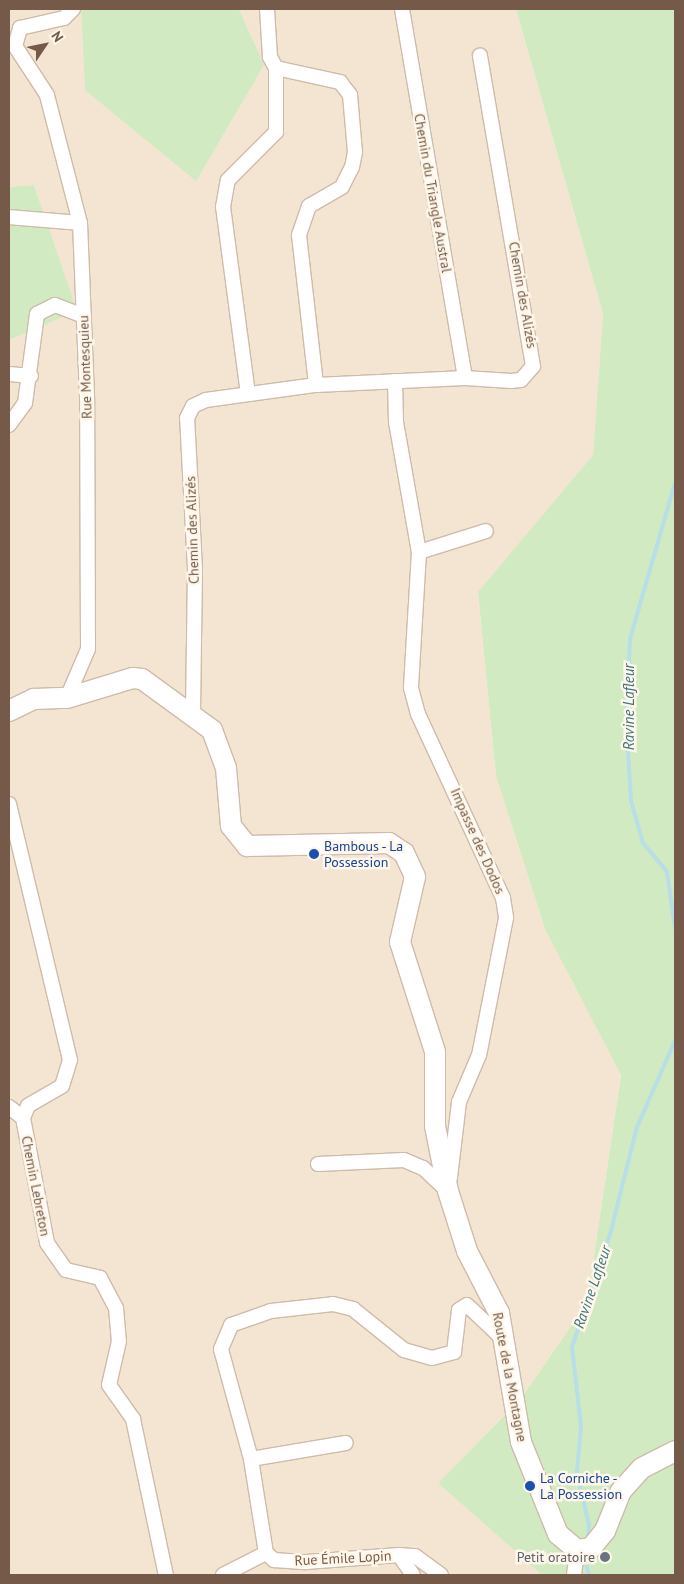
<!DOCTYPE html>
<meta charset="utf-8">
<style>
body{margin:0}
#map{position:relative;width:684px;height:1584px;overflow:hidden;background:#fcf3e4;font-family:"PT Sans",sans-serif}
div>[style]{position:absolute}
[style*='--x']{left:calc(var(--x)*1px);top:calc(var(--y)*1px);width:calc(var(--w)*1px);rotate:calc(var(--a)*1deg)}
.residential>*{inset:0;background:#f4e5d2}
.green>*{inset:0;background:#d1eac2}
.stream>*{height:4px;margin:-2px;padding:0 2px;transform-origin:2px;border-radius:2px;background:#b8dee6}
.roads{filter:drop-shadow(1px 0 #cebbaa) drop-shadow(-1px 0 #cebbaa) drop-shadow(0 1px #cebbaa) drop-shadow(0 -1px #cebbaa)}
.minor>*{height:14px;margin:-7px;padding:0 7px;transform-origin:7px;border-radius:7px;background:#fff}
.secondary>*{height:20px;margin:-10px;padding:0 10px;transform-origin:10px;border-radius:10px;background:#fff}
.dots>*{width:14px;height:14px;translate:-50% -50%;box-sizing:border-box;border:2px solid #fff7ea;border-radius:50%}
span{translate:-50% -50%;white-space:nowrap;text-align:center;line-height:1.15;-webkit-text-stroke:5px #fff7ea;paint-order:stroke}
.street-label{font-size:14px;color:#755a49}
.transit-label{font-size:14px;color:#164399}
.left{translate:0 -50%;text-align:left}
.worship-label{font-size:14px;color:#5b616d}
.right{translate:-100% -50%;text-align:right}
.water-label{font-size:15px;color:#3f7582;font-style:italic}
.frame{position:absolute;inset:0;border:10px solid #755a49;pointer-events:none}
.north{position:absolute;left:20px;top:20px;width:50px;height:50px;-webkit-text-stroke:4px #fff7ea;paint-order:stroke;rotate:56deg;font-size:14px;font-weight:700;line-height:20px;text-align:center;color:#755a49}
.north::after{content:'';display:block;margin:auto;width:18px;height:22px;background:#755a49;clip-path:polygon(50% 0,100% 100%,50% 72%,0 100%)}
</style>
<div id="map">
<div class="residential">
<div style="clip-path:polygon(9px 9px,81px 9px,85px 90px,264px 65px,239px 9px,516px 9px,603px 314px,593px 455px,478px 593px,496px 776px,545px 929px,621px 1074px,587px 1303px,520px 1400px,438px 1483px,542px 1575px,9px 1575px,9px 340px,76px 311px,34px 185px,9px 187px)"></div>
</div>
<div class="green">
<div style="clip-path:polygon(81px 9px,239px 9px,264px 65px,196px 181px,85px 90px)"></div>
<div style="clip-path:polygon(516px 9px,675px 9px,675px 1575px,542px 1575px,438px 1483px,520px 1400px,587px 1303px,621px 1075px,545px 929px,496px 776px,478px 592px,593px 455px,603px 314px)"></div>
<div style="clip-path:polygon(34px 185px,77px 311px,9px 340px,9px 187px)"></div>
</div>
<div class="stream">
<div style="--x:675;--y:483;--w:162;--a:106.1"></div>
<div style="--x:630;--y:639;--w:80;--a:92.9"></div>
<div style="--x:626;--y:719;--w:82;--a:86.5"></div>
<div style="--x:631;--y:801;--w:44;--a:74.1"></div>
<div style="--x:643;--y:843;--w:38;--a:50"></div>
<div style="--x:667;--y:872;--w:56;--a:81.7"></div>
<div style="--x:588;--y:1539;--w:14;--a:-86"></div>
<div style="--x:589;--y:1525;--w:54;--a:-102.8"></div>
<div style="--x:577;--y:1472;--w:46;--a:-85"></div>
<div style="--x:581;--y:1426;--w:80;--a:-96.5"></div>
<div style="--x:572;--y:1347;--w:122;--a:-71.4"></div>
<div style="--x:611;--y:1231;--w:107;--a:-76"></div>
<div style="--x:637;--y:1127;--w:94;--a:-66.2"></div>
<div style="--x:586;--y:1564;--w:11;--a:75"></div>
</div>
<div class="roads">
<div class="minor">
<div style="--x:402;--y:9;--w:374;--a:80.3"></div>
<div style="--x:276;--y:68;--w:66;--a:12.3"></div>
<div style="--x:340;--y:82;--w:16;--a:52"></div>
<div style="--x:350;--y:95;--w:57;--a:85"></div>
<div style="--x:355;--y:152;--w:15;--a:101"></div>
<div style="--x:352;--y:167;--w:22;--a:117"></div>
<div style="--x:342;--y:187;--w:38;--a:150"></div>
<div style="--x:309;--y:206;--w:31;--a:109"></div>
<div style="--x:299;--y:235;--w:151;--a:83.5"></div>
<div style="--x:9;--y:217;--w:71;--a:4.8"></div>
<div style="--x:9;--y:374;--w:22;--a:5"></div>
<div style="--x:395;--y:381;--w:41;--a:88.6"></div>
<div style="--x:396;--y:422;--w:132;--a:80"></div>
<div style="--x:419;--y:552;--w:136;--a:93.4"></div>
<div style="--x:411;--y:688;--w:27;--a:75"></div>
<div style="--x:418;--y:714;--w:203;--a:65.2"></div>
<div style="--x:503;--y:898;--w:20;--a:81"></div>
<div style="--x:506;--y:918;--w:140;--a:101.1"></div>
<div style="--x:479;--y:1055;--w:51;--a:113.1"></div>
<div style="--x:459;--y:1102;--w:77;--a:96.8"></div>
<div style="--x:248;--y:394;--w:189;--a:-97.6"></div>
<div style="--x:223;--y:207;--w:27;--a:-80"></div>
<div style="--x:228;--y:180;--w:68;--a:-45"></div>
<div style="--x:276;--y:132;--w:64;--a:-90"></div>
<div style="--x:276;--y:68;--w:13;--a:-119"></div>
<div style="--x:270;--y:57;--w:48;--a:-93.6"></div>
<div style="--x:9;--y:425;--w:27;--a:-54"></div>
<div style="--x:25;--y:403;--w:90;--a:-82.3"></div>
<div style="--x:37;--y:314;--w:20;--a:-27"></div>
<div style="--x:55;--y:305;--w:30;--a:21"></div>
<div style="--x:419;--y:552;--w:70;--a:-17.4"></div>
<div style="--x:67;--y:698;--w:53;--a:-66.8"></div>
<div style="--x:88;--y:649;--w:252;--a:-90.2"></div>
<div style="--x:87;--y:397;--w:174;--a:-92.3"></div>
<div style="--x:80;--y:223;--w:132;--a:-104.5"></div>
<div style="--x:47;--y:95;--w:59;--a:-123.1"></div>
<div style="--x:15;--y:46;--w:19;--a:-74"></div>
<div style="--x:20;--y:28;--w:45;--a:-12.8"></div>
<div style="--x:64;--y:18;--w:13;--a:-45"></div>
<div style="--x:193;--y:712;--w:143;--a:-89.2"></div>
<div style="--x:195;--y:569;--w:151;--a:-93"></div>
<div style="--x:187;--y:418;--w:13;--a:-63"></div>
<div style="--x:193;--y:406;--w:14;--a:-25"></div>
<div style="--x:206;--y:400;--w:111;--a:-7.8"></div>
<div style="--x:316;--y:385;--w:149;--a:-2.7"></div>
<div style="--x:465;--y:378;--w:46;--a:3.7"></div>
<div style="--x:511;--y:381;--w:10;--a:-6"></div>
<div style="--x:521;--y:380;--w:18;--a:-49"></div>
<div style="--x:533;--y:366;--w:315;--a:-99.7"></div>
<div style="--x:9;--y:804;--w:263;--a:76.6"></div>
<div style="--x:70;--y:1060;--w:27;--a:107"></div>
<div style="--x:62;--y:1086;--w:39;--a:150"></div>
<div style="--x:28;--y:1106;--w:13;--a:113"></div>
<div style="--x:23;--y:1118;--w:127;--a:79.1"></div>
<div style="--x:47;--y:1243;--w:33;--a:55"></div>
<div style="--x:66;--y:1270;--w:35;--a:13"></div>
<div style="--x:100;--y:1278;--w:34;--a:62"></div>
<div style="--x:116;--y:1308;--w:33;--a:85"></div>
<div style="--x:119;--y:1341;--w:45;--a:102.8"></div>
<div style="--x:109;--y:1385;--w:42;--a:54.8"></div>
<div style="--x:133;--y:1419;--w:159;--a:78.1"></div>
<div style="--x:9;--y:1107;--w:18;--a:38"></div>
<div style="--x:318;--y:1164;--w:86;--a:-2.7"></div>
<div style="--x:404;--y:1160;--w:21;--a:23"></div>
<div style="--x:423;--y:1168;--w:34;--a:43"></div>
<div style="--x:251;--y:1459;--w:96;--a:-9.6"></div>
<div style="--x:266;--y:1553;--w:95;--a:-99.1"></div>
<div style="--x:251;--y:1459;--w:114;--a:-105.3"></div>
<div style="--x:221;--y:1349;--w:26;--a:-67"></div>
<div style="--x:231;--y:1325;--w:42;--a:-19.3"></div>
<div style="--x:271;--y:1311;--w:62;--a:-6.4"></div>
<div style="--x:333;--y:1304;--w:21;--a:14"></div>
<div style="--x:353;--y:1309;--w:65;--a:38.8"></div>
<div style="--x:404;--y:1350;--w:29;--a:16"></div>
<div style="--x:432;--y:1358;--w:23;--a:-15"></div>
<div style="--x:454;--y:1352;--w:42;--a:-83.2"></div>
<div style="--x:459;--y:1310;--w:9;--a:-32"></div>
<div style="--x:467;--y:1305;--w:52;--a:43.5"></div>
<div style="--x:266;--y:1553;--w:11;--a:41"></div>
<div style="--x:274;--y:1560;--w:32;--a:4"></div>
<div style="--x:306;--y:1562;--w:93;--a:-4.3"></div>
<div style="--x:399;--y:1555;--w:24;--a:55"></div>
<div style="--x:399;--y:1555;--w:16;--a:4"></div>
<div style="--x:415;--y:1556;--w:32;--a:36"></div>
<div style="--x:223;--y:1575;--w:48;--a:-27.1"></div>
<div style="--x:574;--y:1575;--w:25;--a:-83"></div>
</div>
<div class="secondary">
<div style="--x:9;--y:711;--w:28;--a:-26"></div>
<div style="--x:34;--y:699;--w:33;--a:-2"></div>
<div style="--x:67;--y:698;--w:69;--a:-16.9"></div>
<div style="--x:133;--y:678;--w:9;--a:6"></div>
<div style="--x:142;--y:679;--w:87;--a:36.1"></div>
<div style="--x:212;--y:730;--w:40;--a:69.8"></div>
<div style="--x:226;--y:768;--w:58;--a:85.1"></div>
<div style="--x:231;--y:826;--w:26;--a:51"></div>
<div style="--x:247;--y:846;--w:142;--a:-1.2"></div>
<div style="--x:389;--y:843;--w:18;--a:34"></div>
<div style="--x:404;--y:853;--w:26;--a:65"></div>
<div style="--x:415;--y:877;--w:67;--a:103"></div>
<div style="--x:400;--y:942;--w:115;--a:72.3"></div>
<div style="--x:435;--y:1052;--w:74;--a:90"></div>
<div style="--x:435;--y:1126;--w:66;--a:78.7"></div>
<div style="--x:448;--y:1191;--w:63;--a:72.4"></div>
<div style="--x:467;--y:1251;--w:70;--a:62.7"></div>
<div style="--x:499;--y:1313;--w:131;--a:80.3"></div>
<div style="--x:521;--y:1442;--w:99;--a:68.1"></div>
<div style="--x:558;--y:1534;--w:25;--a:40"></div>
<div style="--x:577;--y:1550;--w:14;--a:-8"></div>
<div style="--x:591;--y:1548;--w:22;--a:-51"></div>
<div style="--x:605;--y:1531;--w:43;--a:-68.2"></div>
<div style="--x:621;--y:1491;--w:31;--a:-48"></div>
<div style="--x:642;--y:1468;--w:37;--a:-27"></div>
</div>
</div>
<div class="dots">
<div style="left:314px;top:854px;background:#1a4fb4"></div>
<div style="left:530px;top:1486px;background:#1a4fb4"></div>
<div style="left:605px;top:1557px;background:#6b7280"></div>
</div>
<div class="street-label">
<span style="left:433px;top:193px;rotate:80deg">Chemin du Triangle Austral</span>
<span style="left:523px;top:295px;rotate:80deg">Chemin des Alizés</span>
<span style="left:85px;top:367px;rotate:-92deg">Rue Montesquieu</span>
<span style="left:192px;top:530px;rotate:-92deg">Chemin des Alizés</span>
<span style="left:478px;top:841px;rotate:66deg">Impasse des Dodos</span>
<span style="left:36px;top:1186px;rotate:79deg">Chemin Lebreton</span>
<span style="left:510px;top:1377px;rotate:79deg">Route de la Montagne</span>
<span style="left:343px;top:1558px;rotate:-3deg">Rue Émile Lopin</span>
</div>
<div class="transit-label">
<span class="left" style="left:324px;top:854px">Bambous - La<br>Possession</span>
<span class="left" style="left:540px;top:1486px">La Corniche -<br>La Possession</span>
</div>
<div class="worship-label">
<span class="right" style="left:595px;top:1557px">Petit oratoire</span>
</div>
<div class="water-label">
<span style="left:629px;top:707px;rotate:-90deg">Ravine Lafleur</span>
<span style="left:592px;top:1287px;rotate:-71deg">Ravine Lafleur</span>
</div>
<div class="frame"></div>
<div class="north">N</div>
</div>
